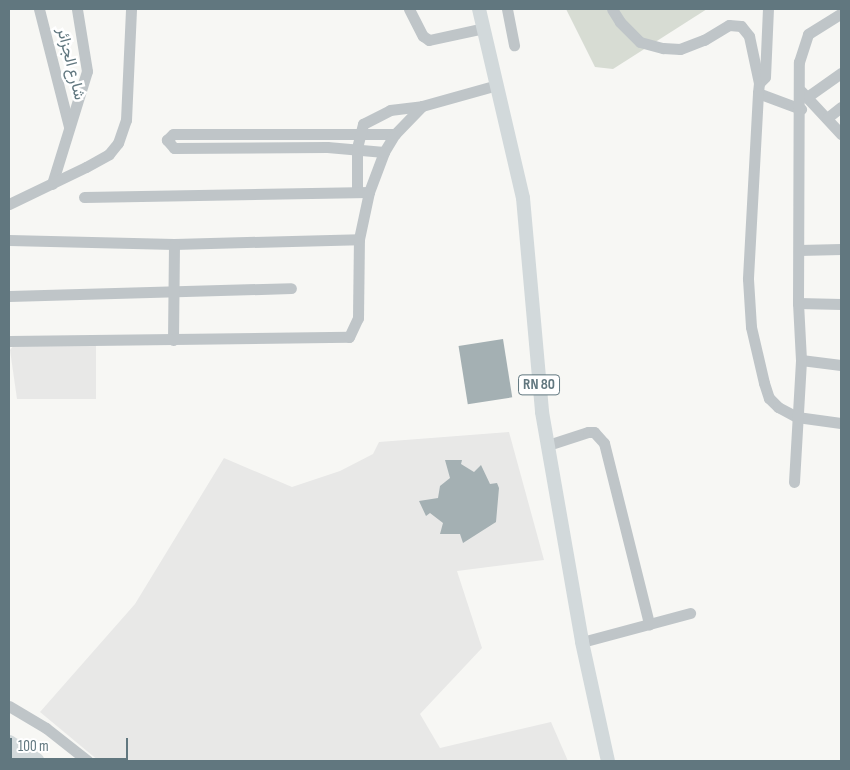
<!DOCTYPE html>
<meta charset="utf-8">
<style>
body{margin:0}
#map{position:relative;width:850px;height:770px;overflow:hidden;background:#f7f7f4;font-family:"Sofia Sans Condensed",Vazirmatn,sans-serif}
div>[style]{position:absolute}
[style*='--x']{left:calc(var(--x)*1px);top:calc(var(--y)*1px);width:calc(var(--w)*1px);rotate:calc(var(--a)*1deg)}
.built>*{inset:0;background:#e8e8e7}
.green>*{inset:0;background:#d7dcd3}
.building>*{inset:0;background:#a4b0b3;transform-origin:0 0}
.minor>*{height:11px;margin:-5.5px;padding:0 5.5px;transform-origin:5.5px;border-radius:5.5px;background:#bfc5c8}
.major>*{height:14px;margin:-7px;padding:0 7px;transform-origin:7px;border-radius:7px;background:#d2d9db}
.highway>*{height:16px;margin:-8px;padding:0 8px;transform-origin:8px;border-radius:8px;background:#d2d9db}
span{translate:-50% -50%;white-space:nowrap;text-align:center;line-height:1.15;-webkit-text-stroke:5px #fff;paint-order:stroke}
.shield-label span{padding:1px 4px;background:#fff;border:1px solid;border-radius:4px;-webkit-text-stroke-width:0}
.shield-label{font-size:15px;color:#61777f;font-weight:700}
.street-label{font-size:16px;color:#61777f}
.frame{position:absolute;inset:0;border:10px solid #61777f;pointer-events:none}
.scale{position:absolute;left:10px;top:738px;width:118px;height:22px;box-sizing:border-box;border:2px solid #61777f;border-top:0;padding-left:6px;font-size:15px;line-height:18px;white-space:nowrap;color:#61777f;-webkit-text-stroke:4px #fff;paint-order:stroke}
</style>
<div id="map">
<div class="built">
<div style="clip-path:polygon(15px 344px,96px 345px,96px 399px,17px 399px,10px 350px)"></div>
<div style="clip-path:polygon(509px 432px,544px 560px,457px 571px,482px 648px,420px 714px,440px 748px,551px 722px,568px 761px,99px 761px,40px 712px,135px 604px,224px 458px,292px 487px,340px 471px,373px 454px,379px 442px)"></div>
</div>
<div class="green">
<div style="clip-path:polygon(566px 9px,707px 9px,613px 69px,595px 67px)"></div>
</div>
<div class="building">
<div style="left:503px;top:339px;width:59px;height:45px;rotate:81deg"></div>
<div style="clip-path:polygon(445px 460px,462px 460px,461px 464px,474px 472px,481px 465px,490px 484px,497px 483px,499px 488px,496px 522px,463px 543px,460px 534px,440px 534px,443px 523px,430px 513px,426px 516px,419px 501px,438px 498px,440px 486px,450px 478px)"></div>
</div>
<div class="minor">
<div style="--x:39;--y:9;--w:122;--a:75.7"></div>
<div style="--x:409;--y:9;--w:30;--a:63"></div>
<div style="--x:423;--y:36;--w:7;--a:34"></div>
<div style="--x:429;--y:40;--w:56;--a:-12.3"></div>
<div style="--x:507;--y:9;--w:37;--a:79"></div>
<div style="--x:612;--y:9;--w:15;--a:58"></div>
<div style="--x:620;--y:22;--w:28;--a:45"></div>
<div style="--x:640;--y:42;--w:24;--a:15"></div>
<div style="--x:663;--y:48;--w:17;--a:3"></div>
<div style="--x:680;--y:49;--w:26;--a:-21"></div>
<div style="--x:704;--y:40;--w:29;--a:-31"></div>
<div style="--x:729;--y:25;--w:12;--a:5"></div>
<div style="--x:741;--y:26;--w:13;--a:51"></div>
<div style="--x:749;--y:36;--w:48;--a:78"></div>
<div style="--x:759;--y:83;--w:10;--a:96"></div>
<div style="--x:758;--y:93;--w:46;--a:20.4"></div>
<div style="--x:759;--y:83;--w:8;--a:-45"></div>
<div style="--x:765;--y:77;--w:68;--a:-87.5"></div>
<div style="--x:801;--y:91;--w:59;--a:47.1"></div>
<div style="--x:758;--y:93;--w:186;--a:93.1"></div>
<div style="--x:748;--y:279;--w:48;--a:86.4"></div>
<div style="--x:751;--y:327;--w:57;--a:76.9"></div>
<div style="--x:764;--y:383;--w:16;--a:72"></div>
<div style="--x:769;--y:398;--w:13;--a:45"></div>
<div style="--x:778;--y:407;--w:21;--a:28"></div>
<div style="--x:797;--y:417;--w:44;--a:7.8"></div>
<div style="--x:807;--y:97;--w:42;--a:-35.2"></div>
<div style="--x:827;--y:118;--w:18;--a:-38"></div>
<div style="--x:384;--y:152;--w:57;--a:-175"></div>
<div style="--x:327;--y:147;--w:153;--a:179.6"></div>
<div style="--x:174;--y:148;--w:11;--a:-131"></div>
<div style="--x:167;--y:140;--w:8;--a:-45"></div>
<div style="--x:173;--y:134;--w:222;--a:0"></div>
<div style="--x:52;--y:184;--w:118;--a:-72.8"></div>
<div style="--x:87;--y:71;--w:63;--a:-99.2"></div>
<div style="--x:357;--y:192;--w:44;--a:-90"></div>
<div style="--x:357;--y:148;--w:25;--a:-76"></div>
<div style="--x:363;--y:124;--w:30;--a:-27"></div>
<div style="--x:390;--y:110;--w:32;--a:-7"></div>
<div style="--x:84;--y:197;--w:285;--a:-1"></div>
<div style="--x:9;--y:204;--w:85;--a:-25.7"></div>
<div style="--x:86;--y:167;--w:26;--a:-29"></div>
<div style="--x:109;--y:154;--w:14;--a:-51"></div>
<div style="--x:118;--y:143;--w:24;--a:-71"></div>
<div style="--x:126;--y:120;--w:111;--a:-87.4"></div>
<div style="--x:9;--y:240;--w:165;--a:1.4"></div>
<div style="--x:174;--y:244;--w:185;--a:-1.5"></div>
<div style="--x:799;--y:250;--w:42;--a:-1.4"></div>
<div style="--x:9;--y:296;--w:282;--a:-1.6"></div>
<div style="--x:798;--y:303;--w:43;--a:1.3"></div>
<div style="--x:173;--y:340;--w:96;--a:-89.4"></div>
<div style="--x:9;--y:341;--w:340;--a:-0.7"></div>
<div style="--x:349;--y:337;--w:21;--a:-65"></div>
<div style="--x:358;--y:318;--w:79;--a:-89.3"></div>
<div style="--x:359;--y:239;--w:48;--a:-78"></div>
<div style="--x:369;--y:192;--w:43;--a:-69.4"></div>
<div style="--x:384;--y:152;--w:21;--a:-59"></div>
<div style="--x:395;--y:134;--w:39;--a:-46"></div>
<div style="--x:422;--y:106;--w:78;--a:-15.6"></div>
<div style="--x:801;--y:360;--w:40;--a:7.1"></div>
<div style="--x:548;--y:445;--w:42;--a:-18"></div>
<div style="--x:588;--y:432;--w:6;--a:0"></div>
<div style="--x:594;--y:432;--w:15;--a:48"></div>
<div style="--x:604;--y:443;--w:187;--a:76"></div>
<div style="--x:794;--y:482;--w:122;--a:-86.7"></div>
<div style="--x:801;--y:360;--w:57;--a:-93"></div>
<div style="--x:798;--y:303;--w:241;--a:-89.8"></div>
<div style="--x:799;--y:62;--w:29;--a:-72"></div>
<div style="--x:808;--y:34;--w:39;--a:-32"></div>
<div style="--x:582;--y:642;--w:112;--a:-15"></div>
<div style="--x:9;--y:706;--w:43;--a:30.7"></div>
<div style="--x:46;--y:728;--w:53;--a:38.2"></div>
</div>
<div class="major">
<div style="--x:479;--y:9;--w:194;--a:76.9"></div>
<div style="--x:523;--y:198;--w:215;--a:84.9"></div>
<div style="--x:542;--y:412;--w:233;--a:80.1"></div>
<div style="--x:582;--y:642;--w:122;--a:77.7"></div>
</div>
<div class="highway">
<div style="--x:9;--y:743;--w:33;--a:33"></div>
<div style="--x:9;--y:760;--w:2;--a:27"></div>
</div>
<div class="shield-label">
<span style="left:539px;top:385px">RN 80</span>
</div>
<div class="street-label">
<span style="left:70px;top:64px;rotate:76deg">شارع الجزائر</span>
</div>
<div class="frame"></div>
<div class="scale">100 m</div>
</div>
